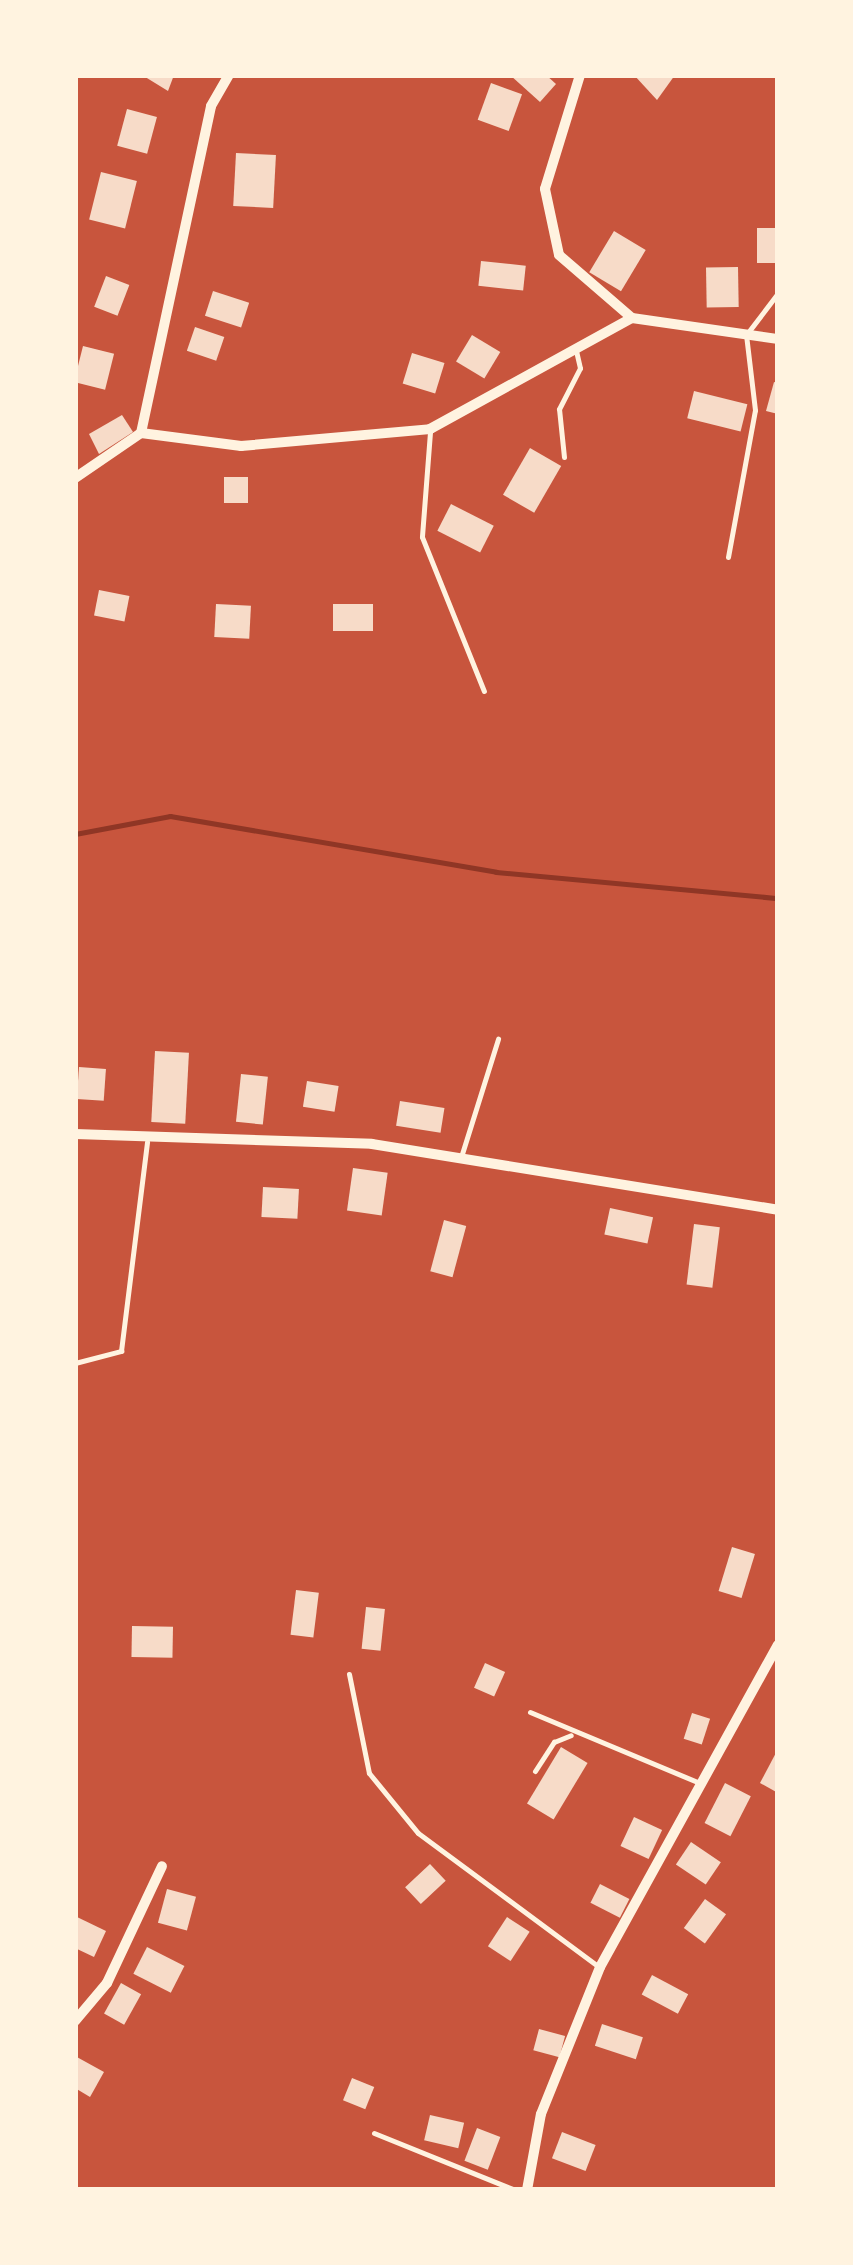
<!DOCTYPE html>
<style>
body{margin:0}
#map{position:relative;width:853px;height:2265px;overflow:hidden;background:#c8553d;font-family:Rubik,sans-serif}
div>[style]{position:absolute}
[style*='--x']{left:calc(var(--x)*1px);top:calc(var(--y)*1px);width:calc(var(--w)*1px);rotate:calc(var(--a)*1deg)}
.stream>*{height:5px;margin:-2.5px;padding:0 2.5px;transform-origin:2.5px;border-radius:2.5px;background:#8f3625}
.building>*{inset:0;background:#f7dbc8;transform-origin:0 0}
.service>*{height:5px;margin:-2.5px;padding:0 2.5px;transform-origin:2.5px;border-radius:2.5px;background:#fff3e0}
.minor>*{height:10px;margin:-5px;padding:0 5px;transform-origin:5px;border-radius:5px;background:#fff3e0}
span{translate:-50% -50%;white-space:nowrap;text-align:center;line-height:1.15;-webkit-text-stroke:9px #fff3e0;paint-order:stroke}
.frame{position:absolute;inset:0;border:78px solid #fff3e0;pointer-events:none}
</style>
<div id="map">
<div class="stream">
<div style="--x:75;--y:834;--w:97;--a:-10.7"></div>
<div style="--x:170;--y:816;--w:331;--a:9.7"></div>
<div style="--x:496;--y:872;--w:283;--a:5.3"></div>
</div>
<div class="building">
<div style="clip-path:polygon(142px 75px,174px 75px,168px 91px)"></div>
<div style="clip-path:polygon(510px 75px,546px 75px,556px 84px,540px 102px)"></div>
<div style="clip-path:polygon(634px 75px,675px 75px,657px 100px)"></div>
<div style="left:491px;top:83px;width:33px;height:39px;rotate:20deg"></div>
<div style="left:127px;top:109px;width:31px;height:38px;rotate:15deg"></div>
<div style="left:236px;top:153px;width:40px;height:53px;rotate:3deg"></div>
<div style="left:101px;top:172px;width:37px;height:49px;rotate:14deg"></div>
<div style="left:757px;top:228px;width:21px;height:35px"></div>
<div style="left:614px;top:231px;width:37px;height:48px;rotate:31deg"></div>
<div style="left:481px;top:261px;width:45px;height:25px;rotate:6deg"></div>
<div style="left:738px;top:267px;width:40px;height:32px;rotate:89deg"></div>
<div style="left:106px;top:276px;width:25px;height:33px;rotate:21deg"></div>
<div style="left:213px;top:291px;width:38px;height:26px;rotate:18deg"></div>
<div style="left:195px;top:327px;width:31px;height:25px;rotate:19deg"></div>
<div style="left:472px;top:335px;width:33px;height:31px;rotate:31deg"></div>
<div style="left:83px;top:346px;width:32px;height:37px;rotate:14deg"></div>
<div style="left:412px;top:353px;width:34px;height:32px;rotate:17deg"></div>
<div style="clip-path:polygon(774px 382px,778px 383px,778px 414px,766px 411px)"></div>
<div style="left:694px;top:391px;width:55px;height:28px;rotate:14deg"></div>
<div style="clip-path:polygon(122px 415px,133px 432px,99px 454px,89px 434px)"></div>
<div style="left:530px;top:448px;width:36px;height:54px;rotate:30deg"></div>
<div style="left:224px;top:477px;width:24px;height:26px"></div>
<div style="left:451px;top:504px;width:48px;height:30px;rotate:27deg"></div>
<div style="left:99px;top:590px;width:31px;height:26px;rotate:11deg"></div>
<div style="left:216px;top:604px;width:35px;height:33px;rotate:3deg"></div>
<div style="left:333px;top:604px;width:40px;height:27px"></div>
<div style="left:155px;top:1051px;width:34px;height:71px;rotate:3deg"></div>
<div style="left:79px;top:1067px;width:27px;height:32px;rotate:4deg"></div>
<div style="left:241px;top:1074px;width:27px;height:48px;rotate:6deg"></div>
<div style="left:307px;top:1081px;width:32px;height:26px;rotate:9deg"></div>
<div style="left:400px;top:1101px;width:45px;height:25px;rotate:9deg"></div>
<div style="left:353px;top:1168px;width:35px;height:43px;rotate:8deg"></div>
<div style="left:263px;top:1187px;width:36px;height:30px;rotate:3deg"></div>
<div style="left:610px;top:1208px;width:44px;height:27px;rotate:12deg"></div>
<div style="left:444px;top:1220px;width:23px;height:53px;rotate:15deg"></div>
<div style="left:694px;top:1224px;width:26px;height:61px;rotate:7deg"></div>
<div style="left:732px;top:1547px;width:24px;height:46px;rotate:17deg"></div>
<div style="left:296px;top:1590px;width:23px;height:45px;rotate:7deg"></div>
<div style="left:366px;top:1607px;width:19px;height:42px;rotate:6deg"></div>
<div style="left:132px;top:1626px;width:41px;height:31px;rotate:1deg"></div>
<div style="left:485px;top:1663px;width:22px;height:27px;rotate:24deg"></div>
<div style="left:692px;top:1713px;width:19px;height:27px;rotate:18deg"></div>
<div style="left:561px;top:1747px;width:31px;height:66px;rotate:31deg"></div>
<div style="clip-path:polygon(778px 1749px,778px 1793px,760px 1783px)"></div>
<div style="left:725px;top:1783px;width:29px;height:45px;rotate:27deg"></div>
<div style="left:634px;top:1817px;width:31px;height:32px;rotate:25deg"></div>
<div style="left:691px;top:1842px;width:36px;height:27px;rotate:34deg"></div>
<div style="left:430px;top:1864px;width:23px;height:34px;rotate:47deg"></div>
<div style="left:600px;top:1884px;width:33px;height:21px;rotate:27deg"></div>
<div style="left:167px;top:1889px;width:30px;height:35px;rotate:15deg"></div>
<div style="left:705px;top:1899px;width:26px;height:36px;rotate:36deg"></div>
<div style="clip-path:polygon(77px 1917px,106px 1931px,94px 1957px,75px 1948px)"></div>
<div style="left:507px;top:1917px;width:27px;height:35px;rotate:33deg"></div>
<div style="left:147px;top:1947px;width:42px;height:30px;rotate:27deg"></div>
<div style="left:652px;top:1975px;width:41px;height:22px;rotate:28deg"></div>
<div style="left:121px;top:1983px;width:23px;height:35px;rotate:29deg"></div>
<div style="left:602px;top:2024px;width:43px;height:23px;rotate:18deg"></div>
<div style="left:539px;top:2029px;width:27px;height:22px;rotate:15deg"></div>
<div style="clip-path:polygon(75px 2056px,104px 2072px,90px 2097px,75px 2088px)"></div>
<div style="left:352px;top:2078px;width:24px;height:24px;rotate:22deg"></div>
<div style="left:430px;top:2115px;width:35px;height:26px;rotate:13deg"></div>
<div style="left:477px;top:2128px;width:25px;height:35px;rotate:21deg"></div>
<div style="left:562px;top:2132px;width:36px;height:28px;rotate:21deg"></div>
</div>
<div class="service">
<div style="--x:430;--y:432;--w:105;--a:94.4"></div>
<div style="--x:422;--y:537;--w:166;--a:68.1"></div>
<div style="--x:564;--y:457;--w:48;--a:-95.9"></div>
<div style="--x:559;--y:409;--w:46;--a:-62.9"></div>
<div style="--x:580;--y:368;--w:17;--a:-103"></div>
<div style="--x:728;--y:557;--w:149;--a:-79.6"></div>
<div style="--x:755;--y:410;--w:76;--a:-96.8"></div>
<div style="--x:746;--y:335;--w:53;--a:-52.7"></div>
<div style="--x:461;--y:1157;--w:124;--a:-72.6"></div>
<div style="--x:75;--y:1363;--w:48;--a:-14.6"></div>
<div style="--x:121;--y:1351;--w:211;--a:-82.9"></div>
<div style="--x:349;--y:1674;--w:101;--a:78.6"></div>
<div style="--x:369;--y:1773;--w:77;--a:50.8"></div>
<div style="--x:418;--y:1833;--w:224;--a:36.5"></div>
<div style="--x:530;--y:1712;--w:186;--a:22.7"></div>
<div style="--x:535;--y:1771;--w:35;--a:-57"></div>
<div style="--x:554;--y:1742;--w:18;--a:-22"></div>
<div style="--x:374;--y:2133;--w:152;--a:22"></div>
</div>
<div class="minor">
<div style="--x:580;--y:75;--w:119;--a:107.1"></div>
<div style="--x:545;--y:189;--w:67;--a:78"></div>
<div style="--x:559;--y:255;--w:96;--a:40.8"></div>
<div style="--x:632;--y:318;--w:148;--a:8.2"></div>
<div style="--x:141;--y:433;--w:334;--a:-77.9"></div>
<div style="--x:211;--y:106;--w:36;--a:-60"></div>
<div style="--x:75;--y:478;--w:80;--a:-34.3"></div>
<div style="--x:141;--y:433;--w:101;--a:7.4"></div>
<div style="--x:241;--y:446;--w:190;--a:-5.1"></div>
<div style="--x:430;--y:429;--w:230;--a:-28.8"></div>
<div style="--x:75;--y:1134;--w:297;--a:1.9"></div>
<div style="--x:372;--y:1144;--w:411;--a:9.2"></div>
<div style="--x:75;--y:2021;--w:50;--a:-49.9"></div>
<div style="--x:107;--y:1983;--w:129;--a:-64.8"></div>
<div style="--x:527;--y:2190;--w:77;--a:-79.6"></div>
<div style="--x:541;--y:2114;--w:158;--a:-68.1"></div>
<div style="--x:600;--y:1967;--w:368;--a:-61.1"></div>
</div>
<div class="frame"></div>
</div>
